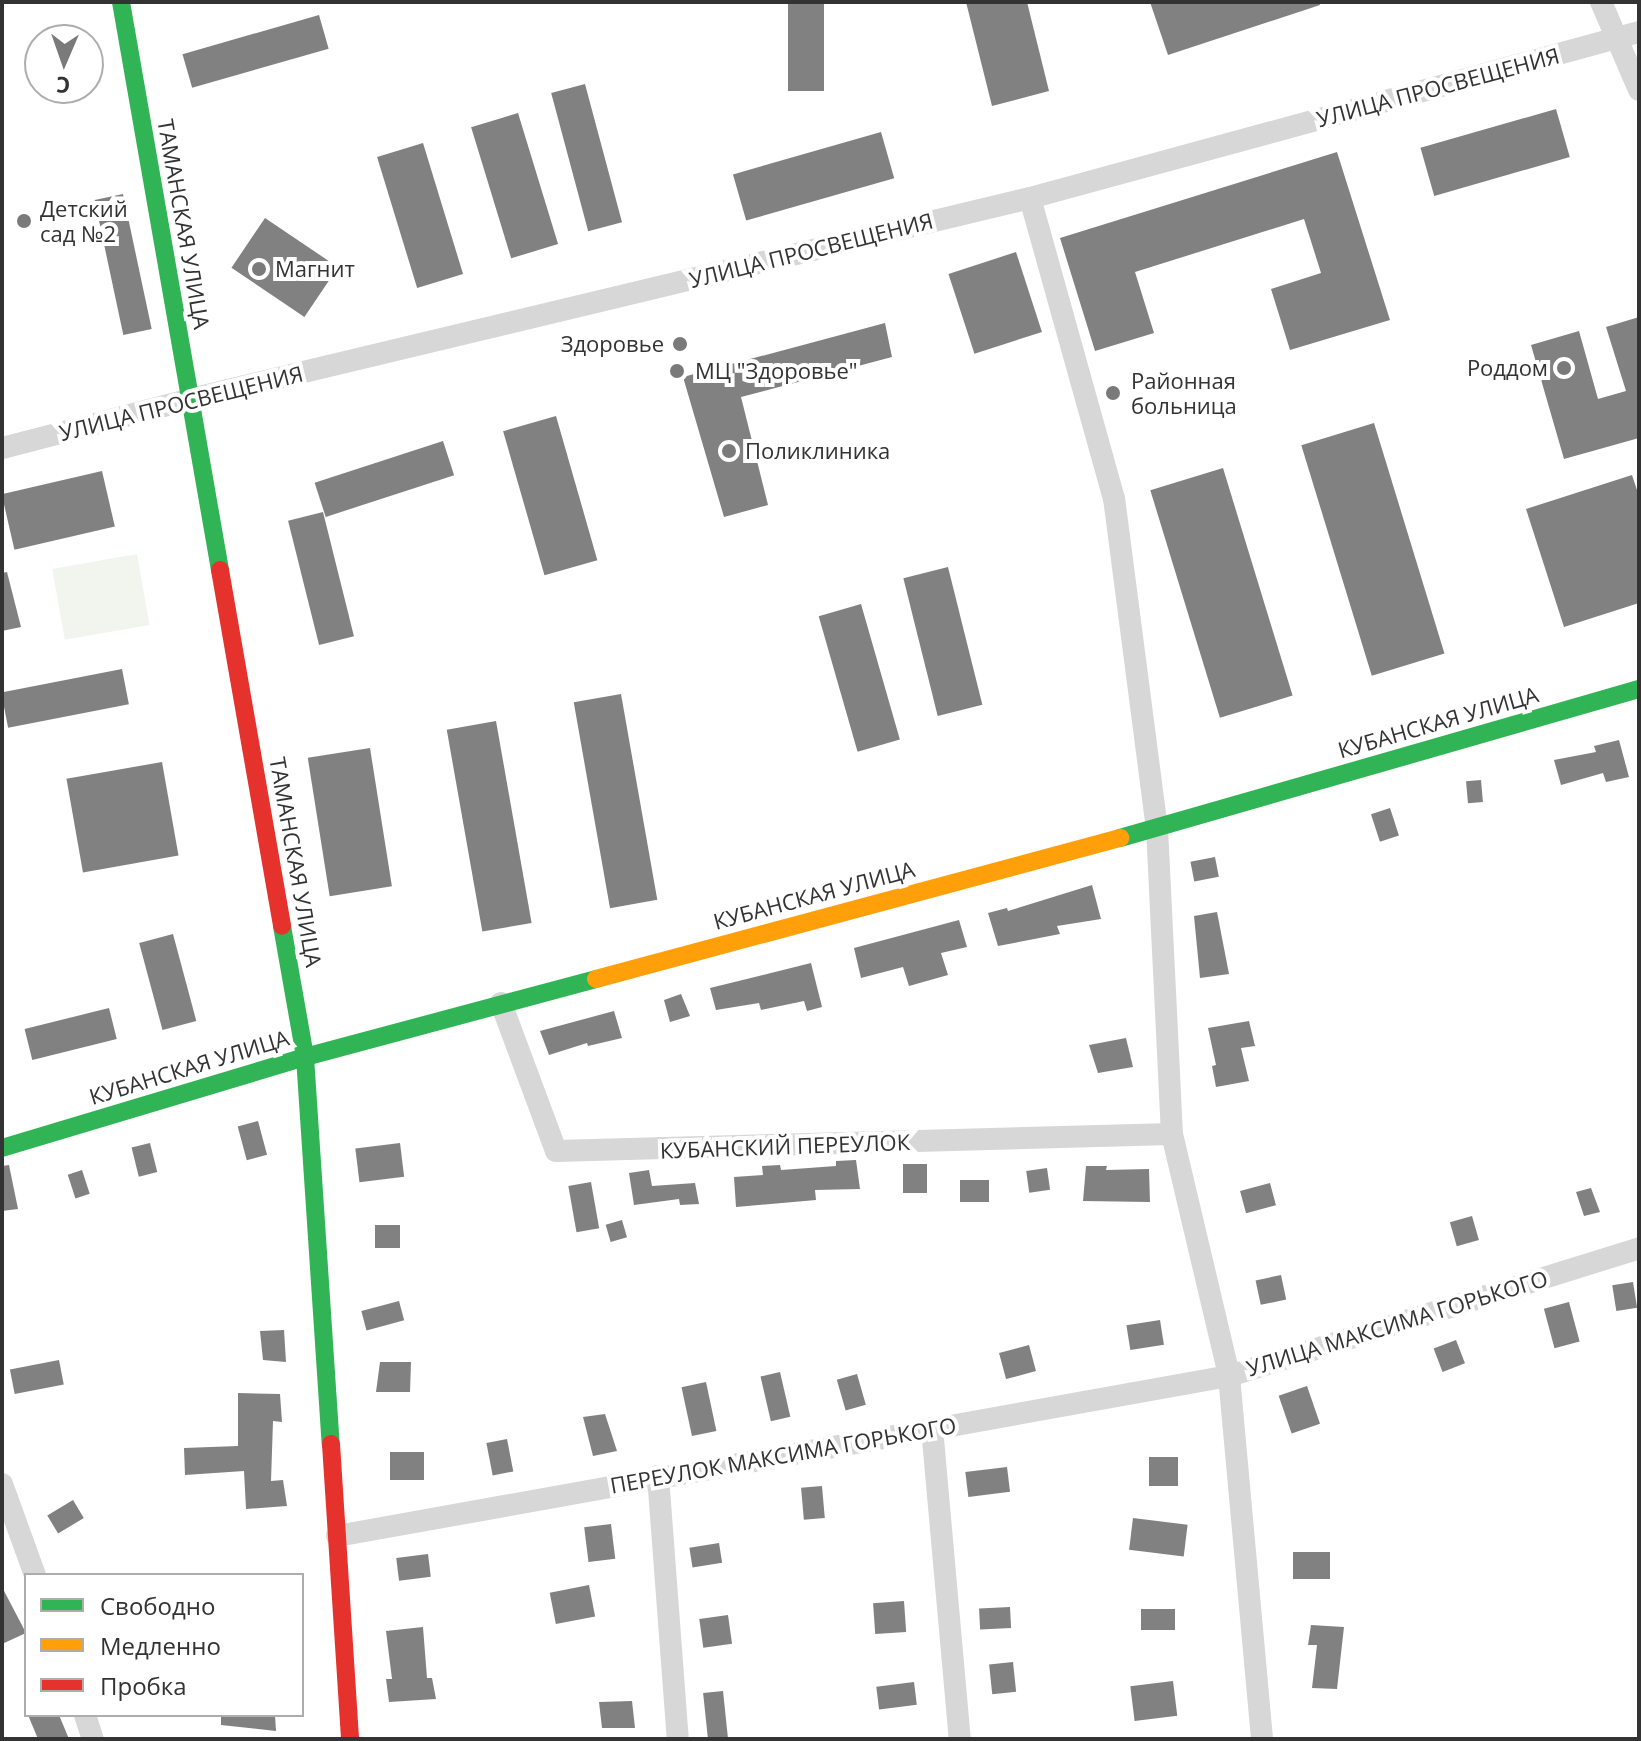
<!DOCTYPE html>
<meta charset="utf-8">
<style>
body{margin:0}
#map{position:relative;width:1641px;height:1741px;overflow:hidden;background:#fff;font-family:"Open Sans",sans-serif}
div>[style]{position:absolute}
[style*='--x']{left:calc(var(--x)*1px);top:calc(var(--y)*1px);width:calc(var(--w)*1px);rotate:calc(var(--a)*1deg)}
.green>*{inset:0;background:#f1f5ed;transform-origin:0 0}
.building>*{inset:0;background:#818181;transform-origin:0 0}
.street>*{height:22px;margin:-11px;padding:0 11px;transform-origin:11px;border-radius:11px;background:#d7d7d7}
.fast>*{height:18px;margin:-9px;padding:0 9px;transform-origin:9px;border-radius:9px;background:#30b455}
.slow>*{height:18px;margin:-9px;padding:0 9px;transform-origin:9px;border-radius:9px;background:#ff9f0a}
.jam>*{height:18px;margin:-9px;padding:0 9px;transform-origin:9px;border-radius:9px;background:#e5322d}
.dots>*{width:22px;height:22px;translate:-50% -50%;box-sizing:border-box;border:4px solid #fff;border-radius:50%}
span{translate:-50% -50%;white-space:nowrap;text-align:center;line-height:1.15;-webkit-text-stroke:8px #fff;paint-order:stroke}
.street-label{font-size:22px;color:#333}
.poi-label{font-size:22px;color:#333}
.left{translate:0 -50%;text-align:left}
.right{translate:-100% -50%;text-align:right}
.frame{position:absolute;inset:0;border:4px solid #333;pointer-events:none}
.legend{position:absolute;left:24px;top:1573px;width:280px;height:144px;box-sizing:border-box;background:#fff;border:2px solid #adadad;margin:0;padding:10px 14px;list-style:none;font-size:24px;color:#333}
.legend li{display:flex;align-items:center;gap:16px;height:40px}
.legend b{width:40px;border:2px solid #adadad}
.north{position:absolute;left:24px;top:24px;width:80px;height:80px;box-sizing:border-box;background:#fff;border:2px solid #adadad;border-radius:50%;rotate:182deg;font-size:22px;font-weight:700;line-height:32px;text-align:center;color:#333}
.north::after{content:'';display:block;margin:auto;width:28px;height:36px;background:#7a7a7a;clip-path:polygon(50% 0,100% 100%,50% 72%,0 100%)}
</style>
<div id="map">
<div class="green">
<div style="left:137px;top:554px;width:72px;height:86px;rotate:80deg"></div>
</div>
<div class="building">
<div style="left:788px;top:2px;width:36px;height:89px"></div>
<div style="clip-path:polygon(966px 2px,1027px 2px,1049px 91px,992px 106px)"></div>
<div style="clip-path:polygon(1150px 2px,1319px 2px,1320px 5px,1168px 55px)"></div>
<div style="left:319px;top:15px;width:35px;height:142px;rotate:74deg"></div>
<div style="left:585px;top:84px;width:143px;height:35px;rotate:75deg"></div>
<div style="left:1556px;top:109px;width:50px;height:141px;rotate:74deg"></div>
<div style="left:518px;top:113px;width:137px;height:49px;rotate:73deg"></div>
<div style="left:881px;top:132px;width:48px;height:154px;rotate:74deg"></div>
<div style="left:423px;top:143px;width:137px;height:48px;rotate:73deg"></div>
<div style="clip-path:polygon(1337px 152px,1390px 320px,1290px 350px,1271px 289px,1321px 273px,1304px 219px,1135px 272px,1154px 333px,1095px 351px,1060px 238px)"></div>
<div style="left:123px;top:194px;width:138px;height:29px;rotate:78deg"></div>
<div style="left:265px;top:218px;width:88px;height:60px;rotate:34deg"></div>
<div style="left:1016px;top:252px;width:84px;height:71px;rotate:72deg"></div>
<div style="clip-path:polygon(1639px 317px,1639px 438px,1564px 459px,1531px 345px,1579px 331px,1598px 399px,1626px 391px,1606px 327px)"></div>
<div style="clip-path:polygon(885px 323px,892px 357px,741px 397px,768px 505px,724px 517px,683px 377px)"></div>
<div style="left:556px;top:416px;width:150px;height:55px;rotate:74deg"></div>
<div style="left:1374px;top:423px;width:241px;height:76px;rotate:73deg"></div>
<div style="left:443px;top:441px;width:36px;height:135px;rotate:72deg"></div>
<div style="left:1223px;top:468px;width:238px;height:76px;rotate:73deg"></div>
<div style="left:102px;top:471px;width:57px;height:103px;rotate:77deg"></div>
<div style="clip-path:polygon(1632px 475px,1639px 496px,1639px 603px,1564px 627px,1526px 509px)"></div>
<div style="left:323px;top:512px;width:128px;height:36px;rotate:76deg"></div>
<div style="left:948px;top:567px;width:142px;height:46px;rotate:76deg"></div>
<div style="clip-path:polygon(7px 572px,21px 627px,2px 631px,2px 573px)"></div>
<div style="left:861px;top:604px;width:141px;height:44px;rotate:74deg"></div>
<div style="left:122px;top:669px;width:36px;height:123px;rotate:79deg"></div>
<div style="left:621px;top:694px;width:209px;height:48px;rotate:80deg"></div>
<div style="left:496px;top:721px;width:205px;height:50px;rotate:80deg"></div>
<div style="clip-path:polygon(1619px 740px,1629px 777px,1606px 782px,1603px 773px,1561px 785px,1554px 760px,1596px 752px,1594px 746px)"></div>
<div style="left:370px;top:748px;width:140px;height:63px;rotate:81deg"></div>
<div style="left:162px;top:762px;width:95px;height:97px;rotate:80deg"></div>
<div style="left:1481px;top:780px;width:22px;height:15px;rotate:85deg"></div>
<div style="left:1390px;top:808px;width:29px;height:20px;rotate:72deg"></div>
<div style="left:1215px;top:857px;width:20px;height:25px;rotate:79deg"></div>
<div style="clip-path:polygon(1092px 885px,1101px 919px,1057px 926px,1060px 934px,998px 946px,988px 913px,1007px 908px,1008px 911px)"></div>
<div style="clip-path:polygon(1217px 912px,1229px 974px,1200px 978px,1194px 916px)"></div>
<div style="clip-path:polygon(959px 920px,967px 947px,941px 953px,948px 975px,909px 986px,903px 967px,861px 978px,854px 948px)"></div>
<div style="left:173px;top:934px;width:90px;height:35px;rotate:75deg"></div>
<div style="clip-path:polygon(811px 963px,822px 1007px,807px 1011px,804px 1001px,761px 1010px,759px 1003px,716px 1010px,710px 988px)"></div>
<div style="clip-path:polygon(681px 994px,690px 1016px,670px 1022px,664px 1000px)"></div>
<div style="left:109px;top:1008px;width:32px;height:87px;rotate:76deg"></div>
<div style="clip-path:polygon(614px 1011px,622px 1038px,588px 1046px,587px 1043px,549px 1055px,540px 1031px)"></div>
<div style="clip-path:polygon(1249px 1021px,1255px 1046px,1241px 1048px,1249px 1081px,1216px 1087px,1212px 1066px,1216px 1065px,1208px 1028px)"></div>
<div style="clip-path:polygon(1126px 1038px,1133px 1067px,1098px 1073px,1089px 1045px)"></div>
<div style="left:258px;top:1121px;width:35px;height:21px;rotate:75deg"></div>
<div style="left:150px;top:1143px;width:30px;height:19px;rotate:76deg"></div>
<div style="left:400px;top:1143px;width:34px;height:45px;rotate:83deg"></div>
<div style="clip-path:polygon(856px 1160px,860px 1189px,815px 1190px,816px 1200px,736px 1207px,734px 1177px,763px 1175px,762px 1166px,780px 1165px,781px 1170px,836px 1166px,836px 1161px)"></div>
<div style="left:903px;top:1164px;width:24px;height:29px"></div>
<div style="clip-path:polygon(9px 1165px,18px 1209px,2px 1211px,2px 1166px)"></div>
<div style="clip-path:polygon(1086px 1166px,1107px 1166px,1106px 1170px,1149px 1169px,1150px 1202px,1083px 1201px)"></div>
<div style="left:1047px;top:1168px;width:22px;height:21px;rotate:82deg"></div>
<div style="left:82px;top:1170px;width:25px;height:15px;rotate:72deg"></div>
<div style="clip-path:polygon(649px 1170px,652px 1186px,695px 1183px,699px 1204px,680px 1205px,679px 1199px,634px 1205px,629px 1173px)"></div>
<div style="left:960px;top:1180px;width:29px;height:22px"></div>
<div style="left:591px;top:1182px;width:47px;height:23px;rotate:80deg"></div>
<div style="left:1270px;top:1183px;width:23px;height:31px;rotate:75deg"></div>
<div style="clip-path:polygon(1591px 1188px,1600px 1212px,1584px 1216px,1576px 1192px)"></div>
<div style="left:1472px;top:1216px;width:25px;height:23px;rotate:74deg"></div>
<div style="left:622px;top:1220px;width:18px;height:17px;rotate:74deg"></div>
<div style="left:400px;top:1225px;width:23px;height:25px;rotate:90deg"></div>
<div style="left:1281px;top:1275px;width:25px;height:26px;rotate:78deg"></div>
<div style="left:1633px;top:1282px;width:26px;height:21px;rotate:81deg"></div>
<div style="left:399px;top:1301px;width:20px;height:39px;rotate:75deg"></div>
<div style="left:1569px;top:1302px;width:41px;height:26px;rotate:75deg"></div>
<div style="left:1160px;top:1320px;width:25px;height:34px;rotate:81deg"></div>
<div style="clip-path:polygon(284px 1330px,286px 1362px,263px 1360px,260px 1331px)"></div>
<div style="left:1456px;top:1340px;width:25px;height:24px;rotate:69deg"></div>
<div style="left:1029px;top:1345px;width:27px;height:31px;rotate:75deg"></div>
<div style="left:59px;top:1360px;width:25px;height:50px;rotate:79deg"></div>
<div style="clip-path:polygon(380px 1362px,411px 1362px,410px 1392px,376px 1392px)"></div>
<div style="left:780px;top:1372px;width:46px;height:20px;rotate:77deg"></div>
<div style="left:857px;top:1374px;width:32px;height:21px;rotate:74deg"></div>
<div style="left:706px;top:1382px;width:50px;height:25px;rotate:78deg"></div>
<div style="left:1307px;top:1386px;width:40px;height:30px;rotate:71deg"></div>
<div style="clip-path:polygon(238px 1393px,280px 1394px,282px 1422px,273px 1421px,271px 1481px,283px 1480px,287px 1506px,246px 1509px,244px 1471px,185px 1475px,184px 1448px,238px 1446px)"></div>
<div style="clip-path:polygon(605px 1414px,617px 1451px,593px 1456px,583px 1417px)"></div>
<div style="left:507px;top:1439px;width:33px;height:21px;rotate:79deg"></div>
<div style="left:390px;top:1452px;width:34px;height:28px"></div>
<div style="left:1149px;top:1457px;width:29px;height:29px"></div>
<div style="left:1007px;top:1467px;width:25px;height:42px;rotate:83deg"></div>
<div style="left:822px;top:1486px;width:32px;height:21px;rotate:85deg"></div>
<div style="left:73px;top:1500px;width:21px;height:30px;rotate:59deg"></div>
<div style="left:1133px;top:1518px;width:55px;height:32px;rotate:7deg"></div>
<div style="left:611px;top:1524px;width:35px;height:27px;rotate:83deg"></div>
<div style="left:719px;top:1543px;width:20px;height:30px;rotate:81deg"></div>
<div style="left:1293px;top:1552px;width:37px;height:27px"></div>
<div style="left:428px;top:1554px;width:23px;height:32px;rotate:83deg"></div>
<div style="left:589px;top:1585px;width:32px;height:40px;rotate:79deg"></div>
<div style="clip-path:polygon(2px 1587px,26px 1633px,2px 1644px)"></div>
<div style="left:904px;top:1601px;width:31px;height:31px;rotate:86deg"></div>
<div style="left:1010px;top:1607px;width:21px;height:31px;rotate:87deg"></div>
<div style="left:1141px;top:1609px;width:34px;height:21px"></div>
<div style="left:728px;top:1615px;width:29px;height:29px;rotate:82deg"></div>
<div style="clip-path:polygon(1311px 1625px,1344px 1627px,1337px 1689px,1312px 1688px,1317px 1645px,1308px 1645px)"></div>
<div style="clip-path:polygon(423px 1627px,427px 1678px,432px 1678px,436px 1699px,389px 1702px,386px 1679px,392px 1679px,386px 1631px)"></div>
<div style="left:1013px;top:1662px;width:30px;height:24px;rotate:84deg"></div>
<div style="left:1173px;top:1681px;width:35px;height:43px;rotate:83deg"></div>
<div style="left:914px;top:1682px;width:23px;height:38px;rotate:83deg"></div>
<div style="left:723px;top:1691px;width:48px;height:20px;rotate:84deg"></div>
<div style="clip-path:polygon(632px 1701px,635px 1728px,602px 1728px,599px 1702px)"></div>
<div style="clip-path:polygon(28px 1715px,59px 1715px,69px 1739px,38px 1739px)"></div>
<div style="clip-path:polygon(221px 1715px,275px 1715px,276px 1731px,221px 1725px)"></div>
</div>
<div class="street">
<div style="--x:1601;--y:2;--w:96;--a:66.6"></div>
<div style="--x:1030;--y:198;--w:312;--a:74.4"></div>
<div style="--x:1114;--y:498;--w:333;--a:82.6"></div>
<div style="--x:1157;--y:828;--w:306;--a:87.2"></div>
<div style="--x:1172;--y:1134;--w:249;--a:76.7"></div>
<div style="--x:1229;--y:1376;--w:364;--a:84.8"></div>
<div style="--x:2;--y:448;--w:195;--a:-14.5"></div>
<div style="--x:191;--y:399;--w:863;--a:-13.47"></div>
<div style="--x:1030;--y:198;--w:631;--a:-15.25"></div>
<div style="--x:501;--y:1003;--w:158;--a:69.6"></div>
<div style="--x:556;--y:1151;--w:616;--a:-1.58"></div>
<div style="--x:932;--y:1428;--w:312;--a:84.9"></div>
<div style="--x:658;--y:1476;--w:264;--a:85.7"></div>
<div style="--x:2;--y:1484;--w:97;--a:70.1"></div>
<div style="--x:337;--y:1536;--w:906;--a:-10.17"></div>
<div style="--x:1229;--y:1376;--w:430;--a:-17.3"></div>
<div style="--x:85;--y:1715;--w:25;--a:72"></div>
</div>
<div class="fast">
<div style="--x:121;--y:2;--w:577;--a:80.11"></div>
<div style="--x:1120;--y:838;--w:540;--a:-16.02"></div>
<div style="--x:282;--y:926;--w:133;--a:80"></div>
<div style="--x:305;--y:1057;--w:388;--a:86.2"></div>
<div style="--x:2;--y:1148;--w:316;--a:-16.7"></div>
<div style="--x:305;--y:1057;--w:301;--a:-15"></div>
</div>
<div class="slow">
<div style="--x:596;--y:979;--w:543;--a:-15.06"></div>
</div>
<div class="jam">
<div style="--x:220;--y:570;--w:361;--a:80.1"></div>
<div style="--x:331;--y:1444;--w:296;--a:86.3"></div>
</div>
<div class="dots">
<div style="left:24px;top:221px;background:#7a7a7a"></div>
<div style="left:259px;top:269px;background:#7a7a7a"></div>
<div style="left:680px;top:344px;background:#7a7a7a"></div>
<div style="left:1564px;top:368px;background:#7a7a7a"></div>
<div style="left:677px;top:371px;background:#7a7a7a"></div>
<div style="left:1113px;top:393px;background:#7a7a7a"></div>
<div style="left:729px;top:451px;background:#7a7a7a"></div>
</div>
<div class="street-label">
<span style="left:1438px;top:87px;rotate:-15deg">УЛИЦА ПРОСВЕЩЕНИЯ</span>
<span style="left:184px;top:224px;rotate:80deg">ТАМАНСКАЯ УЛИЦА</span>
<span style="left:811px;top:250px;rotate:-14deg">УЛИЦА ПРОСВЕЩЕНИЯ</span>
<span style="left:181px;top:403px;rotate:-14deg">УЛИЦА ПРОСВЕЩЕНИЯ</span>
<span style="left:1438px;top:722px;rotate:-16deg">КУБАНСКАЯ УЛИЦА</span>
<span style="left:296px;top:862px;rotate:80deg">ТАМАНСКАЯ УЛИЦА</span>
<span style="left:814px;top:895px;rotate:-15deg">КУБАНСКАЯ УЛИЦА</span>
<span style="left:189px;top:1067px;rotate:-17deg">КУБАНСКАЯ УЛИЦА</span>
<span style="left:785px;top:1146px;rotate:-2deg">КУБАНСКИЙ ПЕРЕУЛОК</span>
<span style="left:1397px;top:1323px;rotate:-17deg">УЛИЦА МАКСИМА ГОРЬКОГО</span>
<span style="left:783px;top:1455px;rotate:-10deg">ПЕРЕУЛОК МАКСИМА ГОРЬКОГО</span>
</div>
<div class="poi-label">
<span class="left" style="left:40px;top:221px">Детский<br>сад №2</span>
<span class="left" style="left:275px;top:269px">Магнит</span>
<span class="right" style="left:664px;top:344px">Здоровье</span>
<span class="right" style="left:1548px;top:368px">Роддом</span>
<span class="left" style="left:695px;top:371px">МЦ "Здоровье"</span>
<span class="left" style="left:1131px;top:393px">Районная<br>больница</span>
<span class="left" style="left:745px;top:451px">Поликлиника</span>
</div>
<div class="frame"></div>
<ul class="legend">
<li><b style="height:10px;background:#30b455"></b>Свободно</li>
<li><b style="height:10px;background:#ff9f0a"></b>Медленно</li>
<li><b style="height:10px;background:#e5322d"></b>Пробка</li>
</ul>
<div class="north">С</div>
</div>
